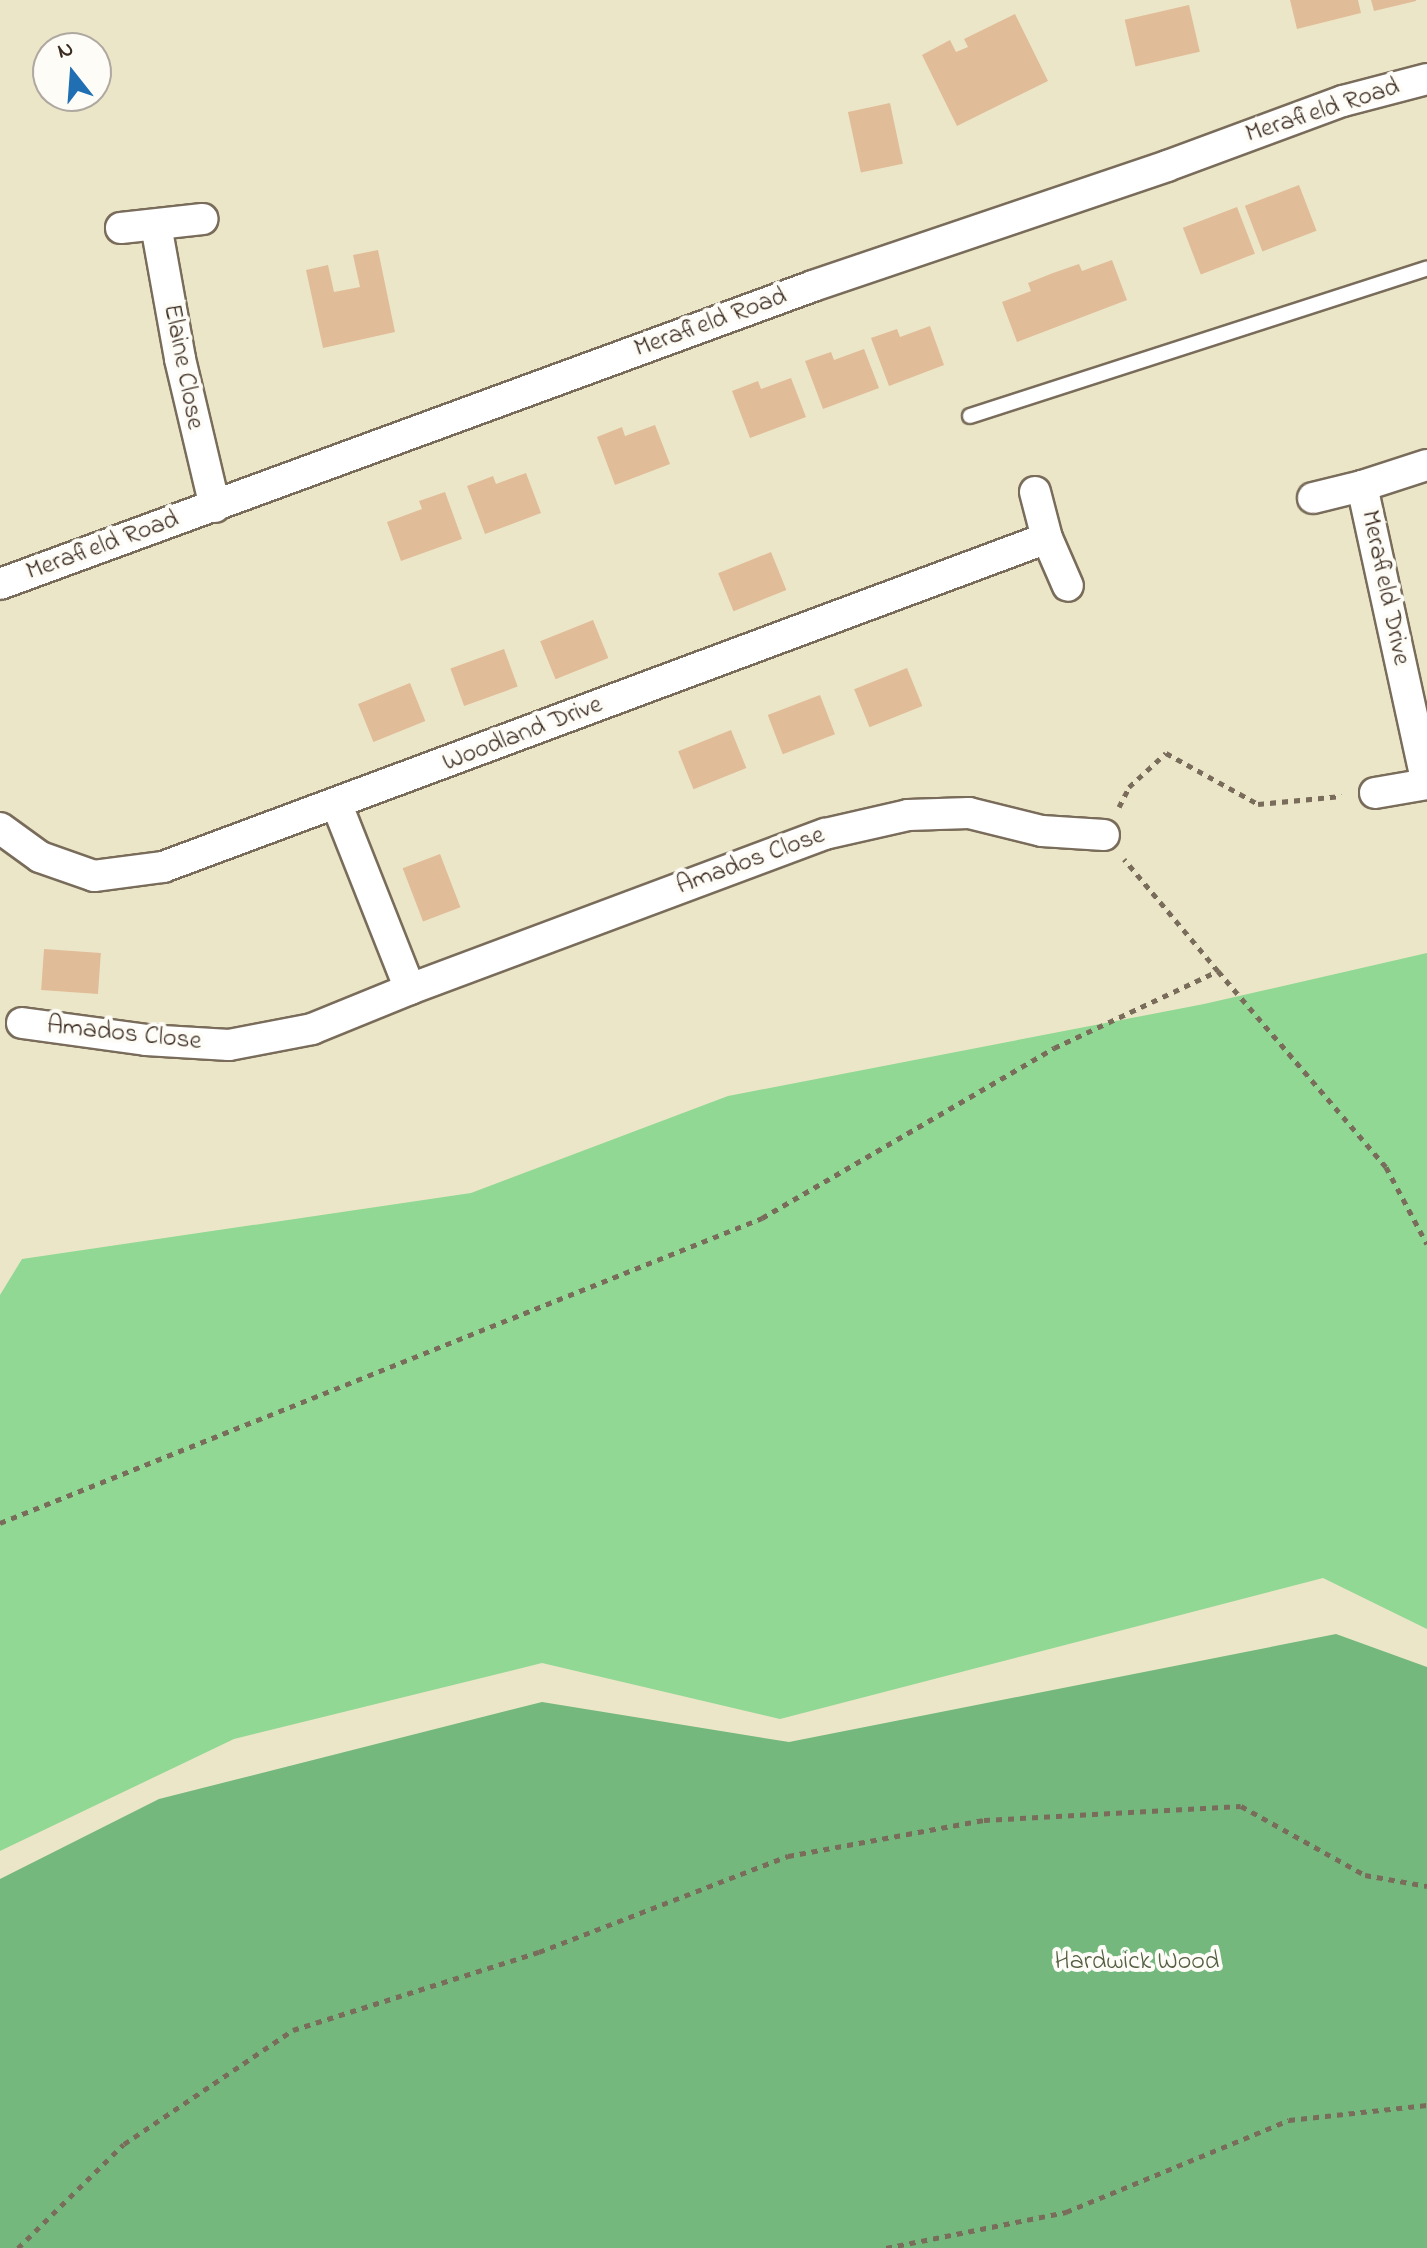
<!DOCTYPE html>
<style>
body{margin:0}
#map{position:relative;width:1427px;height:2248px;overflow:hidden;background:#ece6c8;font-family:"Indie Flower",sans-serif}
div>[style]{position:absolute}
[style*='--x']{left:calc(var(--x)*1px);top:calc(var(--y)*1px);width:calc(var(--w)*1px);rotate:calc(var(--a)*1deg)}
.green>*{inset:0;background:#90d893}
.forest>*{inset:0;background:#74b87d}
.building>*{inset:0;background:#e1bc98;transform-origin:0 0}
.path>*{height:5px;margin-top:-2.5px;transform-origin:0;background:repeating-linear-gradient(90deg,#796c5a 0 6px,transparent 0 12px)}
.roads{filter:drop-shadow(2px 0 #796c5a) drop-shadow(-2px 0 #796c5a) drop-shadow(0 2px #796c5a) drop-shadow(0 -2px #796c5a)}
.lane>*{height:14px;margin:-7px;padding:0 7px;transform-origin:7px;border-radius:7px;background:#fff}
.street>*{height:30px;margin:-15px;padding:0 15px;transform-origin:15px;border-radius:15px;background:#fff}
span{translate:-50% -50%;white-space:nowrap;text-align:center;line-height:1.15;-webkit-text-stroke:8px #fdfcf7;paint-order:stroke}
.street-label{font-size:26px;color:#3b2a1e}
.park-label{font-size:26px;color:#545e41}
.north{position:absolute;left:32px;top:32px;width:80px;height:80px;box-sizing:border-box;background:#fdfcf7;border:2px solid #afa8a0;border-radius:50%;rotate:343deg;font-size:22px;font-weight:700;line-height:32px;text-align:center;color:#3b2a1e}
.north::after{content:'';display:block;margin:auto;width:28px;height:36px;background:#1f6fb2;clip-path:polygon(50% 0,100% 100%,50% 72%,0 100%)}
</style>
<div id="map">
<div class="green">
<div style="clip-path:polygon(1427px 953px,1427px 1629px,1323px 1578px,780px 1719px,542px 1663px,234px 1739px,0 1851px,0 1295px,22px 1259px,471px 1193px,728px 1096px,1204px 1004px)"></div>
</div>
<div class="forest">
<div style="clip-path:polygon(1336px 1634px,1427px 1667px,1427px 2248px,0 2248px,0 1879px,159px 1799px,542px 1702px,789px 1742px)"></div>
</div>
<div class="building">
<div style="clip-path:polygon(1290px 0,1358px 0,1361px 13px,1297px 29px)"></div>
<div style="clip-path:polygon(1371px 0,1416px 0,1416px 1px,1374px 11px)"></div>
<div style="left:1189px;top:5px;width:48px;height:66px;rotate:77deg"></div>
<div style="clip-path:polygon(1015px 14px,1048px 81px,957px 126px,922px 55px,950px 40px,956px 52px,968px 47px,964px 39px)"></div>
<div style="left:890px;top:103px;width:62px;height:43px;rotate:78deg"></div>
<div style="left:1299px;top:185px;width:49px;height:58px;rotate:69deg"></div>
<div style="left:1237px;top:207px;width:50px;height:58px;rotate:69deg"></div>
<div style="clip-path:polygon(378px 250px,395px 332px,323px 348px,306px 270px,328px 265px,334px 292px,360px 287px,353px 255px)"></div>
<div style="clip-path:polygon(1112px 260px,1127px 300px,1017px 342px,1002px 302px,1031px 291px,1028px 283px,1053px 273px,1079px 264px,1082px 271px)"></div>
<div style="clip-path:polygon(930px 326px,944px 365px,889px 386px,871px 338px,897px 329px,900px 337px)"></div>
<div style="clip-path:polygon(864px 349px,879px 388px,823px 409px,805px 361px,831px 352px,834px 360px)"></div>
<div style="clip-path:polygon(791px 378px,806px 417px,750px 438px,732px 391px,758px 381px,761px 389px)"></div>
<div style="clip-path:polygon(655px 425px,670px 464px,615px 485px,597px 437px,622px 427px,625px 436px)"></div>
<div style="clip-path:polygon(526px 473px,541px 513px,485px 534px,467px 486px,493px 476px,496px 484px)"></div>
<div style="clip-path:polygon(445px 492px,462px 539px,401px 561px,387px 522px,422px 509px,419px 501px)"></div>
<div style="left:771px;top:552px;width:41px;height:57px;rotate:68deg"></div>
<div style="left:593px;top:620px;width:41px;height:57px;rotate:68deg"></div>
<div style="left:504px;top:649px;width:40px;height:57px;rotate:70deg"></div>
<div style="left:907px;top:668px;width:41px;height:57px;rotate:68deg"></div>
<div style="left:410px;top:683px;width:41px;height:56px;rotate:68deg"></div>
<div style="left:820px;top:695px;width:42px;height:56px;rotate:69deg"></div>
<div style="left:731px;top:730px;width:41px;height:57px;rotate:68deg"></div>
<div style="left:440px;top:854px;width:57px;height:40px;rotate:69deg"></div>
<div style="left:44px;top:949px;width:57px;height:41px;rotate:4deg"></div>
</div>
<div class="path">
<div style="--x:1119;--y:807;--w:22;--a:-63"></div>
<div style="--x:1129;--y:787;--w:50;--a:-42.6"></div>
<div style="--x:1166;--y:753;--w:105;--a:29"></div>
<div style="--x:1258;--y:804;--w:84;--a:-5.4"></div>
<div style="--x:1218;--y:971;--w:258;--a:49.4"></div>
<div style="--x:1386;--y:1167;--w:87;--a:62"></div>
<div style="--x:0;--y:1523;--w:821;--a:-21.81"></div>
<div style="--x:762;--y:1218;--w:338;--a:-30.2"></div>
<div style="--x:1054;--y:1048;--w:181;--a:-25.2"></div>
<div style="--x:1218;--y:971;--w:146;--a:-130"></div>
<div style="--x:18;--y:2248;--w:148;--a:-44.5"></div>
<div style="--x:124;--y:2144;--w:204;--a:-34"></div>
<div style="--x:293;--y:2030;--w:258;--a:-17.6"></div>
<div style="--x:539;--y:1952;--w:267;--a:-21.1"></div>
<div style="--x:788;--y:1856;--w:199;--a:-10.4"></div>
<div style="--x:984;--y:1820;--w:257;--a:-3.1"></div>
<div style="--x:1241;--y:1806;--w:142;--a:29.1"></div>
<div style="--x:1365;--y:1875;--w:63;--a:10.1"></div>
<div style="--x:886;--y:2248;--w:184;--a:-11.3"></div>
<div style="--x:1066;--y:2212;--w:241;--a:-22.4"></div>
<div style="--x:1289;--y:2120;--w:139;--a:-6.2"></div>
</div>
<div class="roads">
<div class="lane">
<div style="--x:970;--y:416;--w:480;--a:-17.9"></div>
</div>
<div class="street">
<div style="--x:156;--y:225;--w:136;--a:79.8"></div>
<div style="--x:180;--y:359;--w:152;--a:76.7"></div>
<div style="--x:121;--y:228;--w:82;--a:-6.3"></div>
<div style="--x:1035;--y:492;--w:48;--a:75.4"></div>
<div style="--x:1047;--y:538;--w:52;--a:66.4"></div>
<div style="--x:1313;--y:498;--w:50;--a:-13.8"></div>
<div style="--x:0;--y:584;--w:866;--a:-20.13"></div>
<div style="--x:813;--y:286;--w:374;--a:-18.7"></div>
<div style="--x:1167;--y:166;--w:188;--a:-20.3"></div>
<div style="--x:1343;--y:101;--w:87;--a:-14.7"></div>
<div style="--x:1427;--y:784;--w:305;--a:-102.3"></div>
<div style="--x:1362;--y:486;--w:68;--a:-17.9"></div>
<div style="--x:1375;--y:793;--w:53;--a:-9.8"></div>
<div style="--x:337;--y:805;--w:198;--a:68.4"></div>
<div style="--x:0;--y:828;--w:49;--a:35.9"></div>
<div style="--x:40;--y:857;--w:57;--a:19.4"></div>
<div style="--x:94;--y:876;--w:70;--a:-7.4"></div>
<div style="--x:163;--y:867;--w:943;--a:-20.41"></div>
<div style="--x:22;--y:1023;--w:125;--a:7.8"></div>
<div style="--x:146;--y:1040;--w:83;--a:3.4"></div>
<div style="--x:229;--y:1045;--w:85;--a:-10.9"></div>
<div style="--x:312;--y:1029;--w:106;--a:-22.2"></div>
<div style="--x:410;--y:989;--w:443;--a:-20.5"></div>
<div style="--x:825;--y:834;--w:85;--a:-12.9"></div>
<div style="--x:908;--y:815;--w:61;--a:-1.9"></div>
<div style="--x:969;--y:813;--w:75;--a:13.9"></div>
<div style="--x:1042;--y:831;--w:62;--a:3.7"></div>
</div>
</div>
<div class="street-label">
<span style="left:1323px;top:112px;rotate:-18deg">Merafield Road</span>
<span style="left:711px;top:324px;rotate:-20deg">Merafield Road</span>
<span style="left:182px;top:367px;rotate:79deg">Elaine Close</span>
<span style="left:103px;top:547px;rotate:-20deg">Merafield Road</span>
<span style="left:1384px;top:588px;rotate:78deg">Merafield Drive</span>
<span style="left:523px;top:735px;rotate:-21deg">Woodland Drive</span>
<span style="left:751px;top:862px;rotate:-20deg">Amados Close</span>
<span style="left:124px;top:1035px;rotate:6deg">Amados Close</span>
</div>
<div class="park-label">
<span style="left:1137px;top:1963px">Hardwick Wood</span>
</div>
<div class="north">N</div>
</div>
